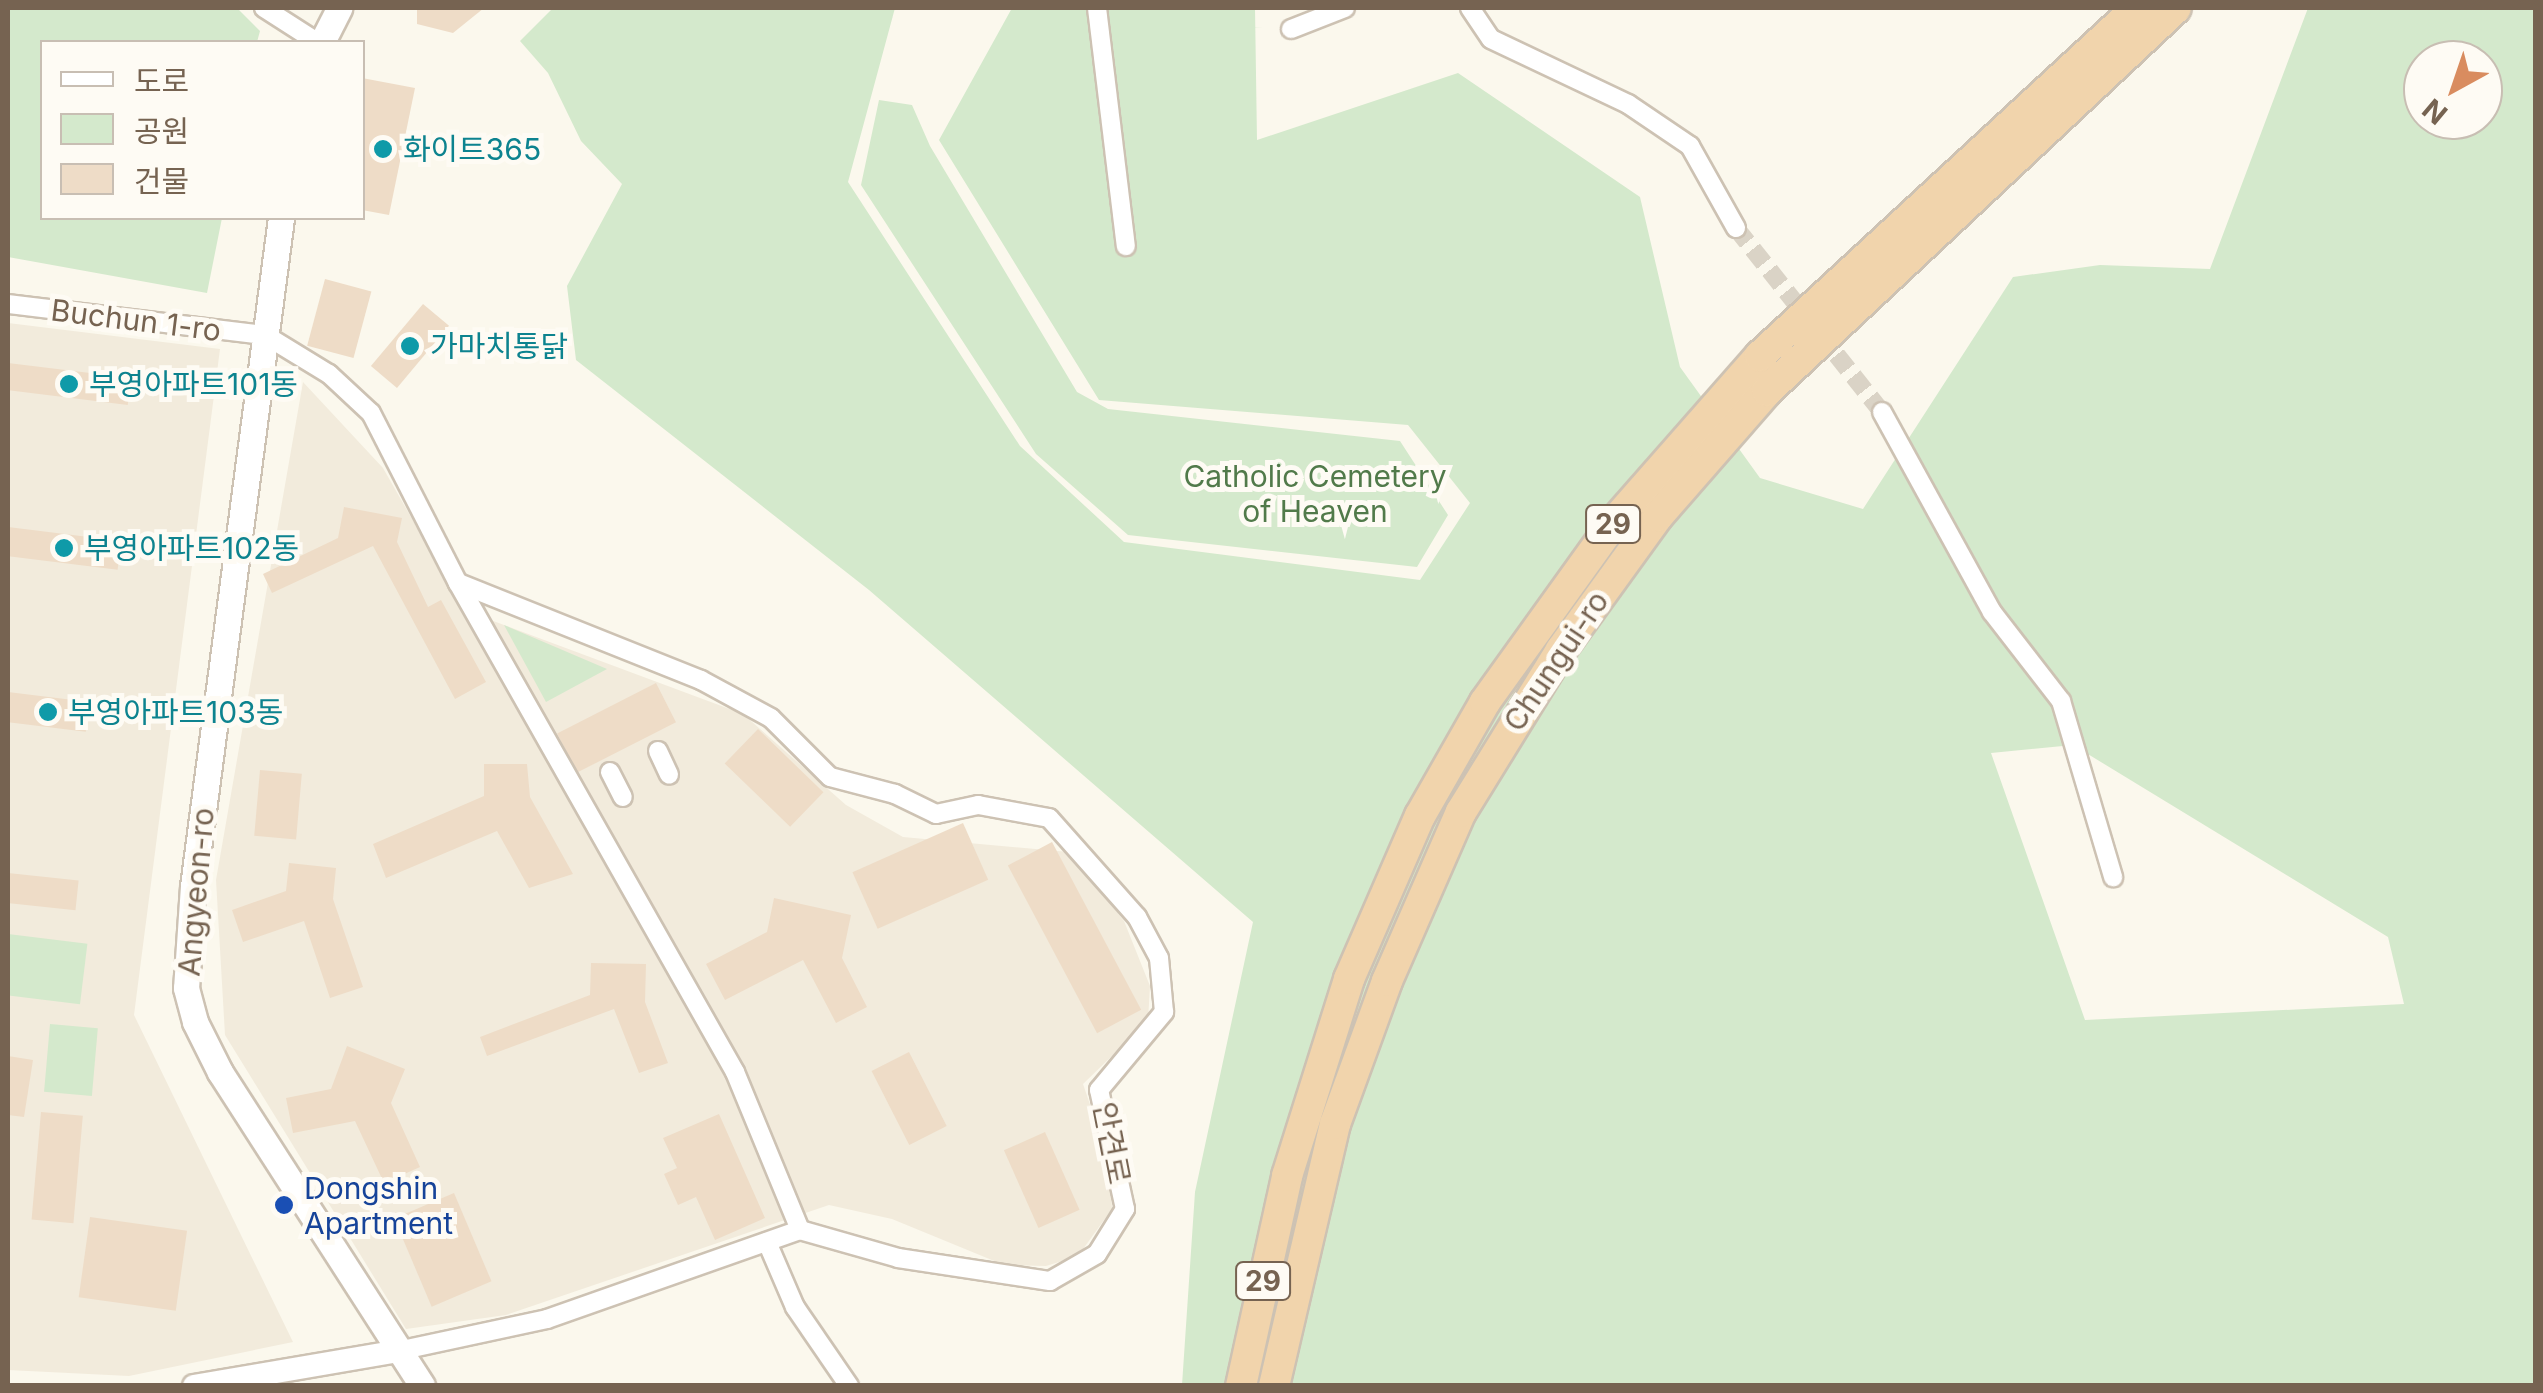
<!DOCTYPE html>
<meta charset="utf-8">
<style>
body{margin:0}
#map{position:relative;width:2543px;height:1393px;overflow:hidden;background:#fbf8ed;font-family:Inter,"Noto Sans KR",sans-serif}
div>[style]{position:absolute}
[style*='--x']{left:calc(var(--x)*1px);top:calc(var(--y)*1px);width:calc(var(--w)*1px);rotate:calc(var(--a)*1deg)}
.residential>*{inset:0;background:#f2ebdc}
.green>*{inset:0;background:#d4e9cc;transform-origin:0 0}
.building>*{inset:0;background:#eedcc7;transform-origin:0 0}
.minor-tunnel>*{height:18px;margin-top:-9px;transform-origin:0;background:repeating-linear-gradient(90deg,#dad3c6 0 18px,transparent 0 27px)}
.roads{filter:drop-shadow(2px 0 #cdc2b3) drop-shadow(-2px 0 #cdc2b3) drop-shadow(0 2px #cdc2b3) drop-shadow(0 -2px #cdc2b3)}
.minor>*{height:18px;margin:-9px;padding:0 9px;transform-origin:9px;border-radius:9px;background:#fff}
.tertiary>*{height:22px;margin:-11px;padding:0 11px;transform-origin:11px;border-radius:11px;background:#fff}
.secondary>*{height:25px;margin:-12.5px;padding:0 12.5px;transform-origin:12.5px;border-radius:12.5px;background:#fff}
.trunk>*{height:30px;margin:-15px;padding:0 15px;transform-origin:15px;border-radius:15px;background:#f1d4ac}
.dots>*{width:28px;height:28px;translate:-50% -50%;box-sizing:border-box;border:5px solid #fefbf4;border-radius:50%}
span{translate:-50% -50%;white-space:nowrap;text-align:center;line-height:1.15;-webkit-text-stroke:10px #fefbf4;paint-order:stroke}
.shield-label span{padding:2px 8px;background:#fefbf4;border:2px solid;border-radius:8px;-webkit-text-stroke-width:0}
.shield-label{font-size:28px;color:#766351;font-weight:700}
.culture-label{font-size:30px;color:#0d838f}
.left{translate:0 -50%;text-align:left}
.street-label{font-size:30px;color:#766351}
.park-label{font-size:30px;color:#517a4a}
.transit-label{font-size:30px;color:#164399}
.frame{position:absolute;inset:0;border:10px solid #766351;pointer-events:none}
.legend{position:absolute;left:40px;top:40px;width:325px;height:180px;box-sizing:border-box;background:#fefbf4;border:2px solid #c8beb3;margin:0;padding:12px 18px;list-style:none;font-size:30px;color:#766351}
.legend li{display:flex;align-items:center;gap:20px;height:50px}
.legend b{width:50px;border:2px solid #c8beb3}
.north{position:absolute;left:2403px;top:40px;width:100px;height:100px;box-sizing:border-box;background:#fefbf4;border:2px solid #c8beb3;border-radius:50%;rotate:220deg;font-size:28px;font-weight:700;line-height:40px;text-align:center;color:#766351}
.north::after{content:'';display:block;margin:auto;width:35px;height:45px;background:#d98c5f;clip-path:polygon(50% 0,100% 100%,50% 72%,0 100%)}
</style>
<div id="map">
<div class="residential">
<div style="clip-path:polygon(8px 323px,220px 349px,134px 1015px,293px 1342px,129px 1376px,8px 1370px)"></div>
<div style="clip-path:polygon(303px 382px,383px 468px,464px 610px,743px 714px,846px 805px,903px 837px,1069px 852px,1124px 921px,1150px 986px,1148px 1021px,1083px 1084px,1110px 1163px,1112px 1209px,1078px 1256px,1046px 1266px,1004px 1265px,892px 1219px,829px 1205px,506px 1315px,406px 1329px,225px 1035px,216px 880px)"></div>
</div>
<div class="green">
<div style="clip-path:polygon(8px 8px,237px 8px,260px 31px,257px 42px,42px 42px,42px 218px,222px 218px,207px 293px,8px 257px)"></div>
<div style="clip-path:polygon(evenodd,553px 8px,895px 8px,848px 182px,1020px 446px,1124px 542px,1420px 580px,1470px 503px,1408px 425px,1099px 400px,939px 140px,1012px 8px,1255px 8px,1257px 140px,1458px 73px,1640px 197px,1680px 367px,1760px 478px,1863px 509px,2013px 277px,2100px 265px,2210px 269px,2308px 8px,2535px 8px,2535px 1385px,1182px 1385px,1195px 1192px,1253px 922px,869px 590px,576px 360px,567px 286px,622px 184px,581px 141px,548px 73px,520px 41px,553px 8px,2423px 60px,2483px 60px,2483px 120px,2423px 120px,2423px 60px,553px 8px,2073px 745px,2388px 937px,2404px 1004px,2085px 1020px,1991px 753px,2073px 745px)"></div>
<div style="clip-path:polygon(879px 100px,912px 105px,930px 146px,1077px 392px,1108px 409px,1400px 441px,1448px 515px,1417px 567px,1128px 535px,1036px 454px,861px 185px)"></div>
<div style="clip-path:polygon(504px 625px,607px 669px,546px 702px)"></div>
<div style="left:8px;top:934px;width:80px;height:61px;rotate:7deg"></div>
<div style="left:50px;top:1024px;width:48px;height:68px;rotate:5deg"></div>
</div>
<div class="building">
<div style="clip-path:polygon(417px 8px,484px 8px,453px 33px,417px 24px)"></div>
<div style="clip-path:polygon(362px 78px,415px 88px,389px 215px,362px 210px)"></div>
<div style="left:325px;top:279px;width:48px;height:69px;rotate:15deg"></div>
<div style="left:423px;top:304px;width:34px;height:81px;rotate:40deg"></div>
<div style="left:8px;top:363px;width:124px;height:27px;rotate:7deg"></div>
<div style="clip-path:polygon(344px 507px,402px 518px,397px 542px,428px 607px,441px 600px,486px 682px,455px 699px,373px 546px,272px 593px,263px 574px,338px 538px)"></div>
<div style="left:8px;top:527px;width:114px;height:29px;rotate:7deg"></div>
<div style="left:656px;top:683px;width:44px;height:111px;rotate:63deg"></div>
<div style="left:8px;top:692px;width:82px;height:30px;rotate:7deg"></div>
<div style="left:758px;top:729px;width:91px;height:48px;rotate:44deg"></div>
<div style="clip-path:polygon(484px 764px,527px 764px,530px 797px,573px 874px,529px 888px,497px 831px,386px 878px,373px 844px,484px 796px)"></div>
<div style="left:260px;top:770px;width:42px;height:66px;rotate:5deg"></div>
<div style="left:963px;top:823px;width:62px;height:121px;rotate:66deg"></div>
<div style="left:1052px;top:842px;width:190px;height:50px;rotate:62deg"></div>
<div style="clip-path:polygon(289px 863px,336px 868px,333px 899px,363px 987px,330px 998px,304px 921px,243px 942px,232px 910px,286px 891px)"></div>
<div style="left:8px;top:873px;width:71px;height:30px;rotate:6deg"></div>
<div style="clip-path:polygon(774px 898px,851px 915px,842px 958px,867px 1007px,836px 1023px,803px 960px,725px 1000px,706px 964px,767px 932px)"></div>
<div style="clip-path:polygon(591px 963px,646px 964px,645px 1002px,668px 1063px,639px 1073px,614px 1009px,487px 1056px,480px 1037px,590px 995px)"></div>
<div style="clip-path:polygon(347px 1046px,405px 1069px,391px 1103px,420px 1167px,384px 1183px,355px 1121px,293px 1133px,286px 1098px,331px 1089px)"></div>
<div style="left:909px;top:1052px;width:83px;height:42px;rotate:63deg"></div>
<div style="clip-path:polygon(8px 1056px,33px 1060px,24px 1117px,8px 1115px)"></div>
<div style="left:41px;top:1112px;width:42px;height:108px;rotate:5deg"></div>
<div style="clip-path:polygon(719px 1114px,765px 1218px,715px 1240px,696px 1197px,678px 1205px,664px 1174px,677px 1168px,663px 1138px)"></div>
<div style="left:1045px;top:1132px;width:85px;height:45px;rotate:66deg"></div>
<div style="left:454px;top:1193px;width:96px;height:65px;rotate:67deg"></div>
<div style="left:90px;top:1217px;width:98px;height:81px;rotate:8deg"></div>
</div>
<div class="minor-tunnel">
<div style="--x:1736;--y:228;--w:235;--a:51.6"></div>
</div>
<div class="roads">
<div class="minor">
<div style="--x:264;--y:8;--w:63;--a:32.7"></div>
<div style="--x:1097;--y:8;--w:240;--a:83.1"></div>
<div style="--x:1470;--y:8;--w:37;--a:56"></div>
<div style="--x:1491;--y:39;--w:152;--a:25.4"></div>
<div style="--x:1628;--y:104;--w:75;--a:34.1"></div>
<div style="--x:1690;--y:146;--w:94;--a:60.7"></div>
<div style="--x:1291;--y:29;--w:58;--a:-21.3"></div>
<div style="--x:8;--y:304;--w:259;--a:6.9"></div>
<div style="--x:265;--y:335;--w:75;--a:31.4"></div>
<div style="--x:329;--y:374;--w:57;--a:42.9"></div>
<div style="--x:371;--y:413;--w:191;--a:62.9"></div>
<div style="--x:458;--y:583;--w:562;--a:60.47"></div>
<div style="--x:735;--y:1072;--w:171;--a:67.6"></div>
<div style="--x:1882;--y:412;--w:228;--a:61.2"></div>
<div style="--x:1992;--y:612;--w:113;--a:52.2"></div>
<div style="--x:2061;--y:701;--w:184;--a:73.5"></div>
<div style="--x:658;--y:751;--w:26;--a:65"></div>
<div style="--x:610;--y:772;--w:28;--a:63"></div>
<div style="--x:767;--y:1242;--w:71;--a:66.7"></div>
<div style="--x:795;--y:1307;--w:96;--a:55.6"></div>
<div style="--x:398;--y:1351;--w:152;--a:-12.1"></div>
<div style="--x:547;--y:1319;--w:268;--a:-19.4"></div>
<div style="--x:800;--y:1230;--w:102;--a:15.9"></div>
<div style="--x:898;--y:1258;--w:154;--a:8.6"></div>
<div style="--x:1050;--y:1281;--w:54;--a:-29.9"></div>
<div style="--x:1097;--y:1254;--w:53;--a:-58.1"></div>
<div style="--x:1125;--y:1209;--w:122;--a:-102.3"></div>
<div style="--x:1099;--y:1090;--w:102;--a:-50.2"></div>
<div style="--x:1164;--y:1012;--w:54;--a:-95.3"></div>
<div style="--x:1159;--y:958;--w:47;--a:-118.2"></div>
<div style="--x:1137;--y:917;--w:132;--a:-131.6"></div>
<div style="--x:1049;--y:818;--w:72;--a:-169.6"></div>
<div style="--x:978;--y:805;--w:43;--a:167.9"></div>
<div style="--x:936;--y:814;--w:46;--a:-154"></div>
<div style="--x:895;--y:794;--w:67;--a:-165.3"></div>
<div style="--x:830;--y:777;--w:83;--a:-135"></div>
<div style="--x:771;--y:718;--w:80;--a:-151.5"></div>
<div style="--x:701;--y:680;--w:262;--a:-158.2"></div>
</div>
<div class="tertiary">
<div style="--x:194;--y:1386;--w:207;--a:-9.7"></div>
</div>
<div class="secondary">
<div style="--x:322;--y:42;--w:38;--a:-63"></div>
<div style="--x:281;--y:218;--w:674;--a:97.5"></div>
<div style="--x:193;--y:886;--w:102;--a:93.9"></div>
<div style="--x:186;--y:988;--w:35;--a:75"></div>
<div style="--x:195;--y:1022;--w:56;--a:63.4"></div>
<div style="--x:220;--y:1072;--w:373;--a:57.2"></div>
</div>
<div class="trunk">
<div style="--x:1241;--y:1386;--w:215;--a:-77.6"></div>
<div style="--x:1287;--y:1176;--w:207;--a:-72.5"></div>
<div style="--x:1349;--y:979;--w:178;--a:-66.5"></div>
<div style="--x:1420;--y:816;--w:131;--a:-60.3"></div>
<div style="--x:1485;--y:702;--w:223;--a:-54.3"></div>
<div style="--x:1615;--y:521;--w:220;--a:-48.7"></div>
<div style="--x:1760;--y:356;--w:513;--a:-42.71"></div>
<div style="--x:1274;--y:1386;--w:269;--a:-76.9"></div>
<div style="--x:1335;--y:1124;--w:152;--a:-70"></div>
<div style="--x:1387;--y:981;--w:184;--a:-66.4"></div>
<div style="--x:1461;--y:812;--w:190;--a:-58.3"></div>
<div style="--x:1561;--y:650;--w:165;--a:-54.1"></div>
<div style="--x:1658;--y:516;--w:166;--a:-48.9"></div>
<div style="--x:1767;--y:391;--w:560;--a:-43.12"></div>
</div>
</div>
<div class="dots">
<div style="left:383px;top:149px;background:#0f9aa8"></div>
<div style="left:410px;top:346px;background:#0f9aa8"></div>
<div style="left:69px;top:384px;background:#0f9aa8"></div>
<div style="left:64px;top:548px;background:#0f9aa8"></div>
<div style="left:48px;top:712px;background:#0f9aa8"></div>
<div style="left:284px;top:1205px;background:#1a4fb4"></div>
</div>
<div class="shield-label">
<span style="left:1613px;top:524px">29</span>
<span style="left:1263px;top:1281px">29</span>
</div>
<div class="culture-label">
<span class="left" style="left:403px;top:149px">화이트365</span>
<span class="left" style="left:430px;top:346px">가마치통닭</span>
<span class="left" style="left:89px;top:384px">부영아파트101동</span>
<span class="left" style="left:84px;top:548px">부영아파트102동</span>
<span class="left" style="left:68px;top:712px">부영아파트103동</span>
</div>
<div class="street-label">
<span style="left:136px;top:320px;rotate:7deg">Buchun 1-ro</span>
<span style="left:1556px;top:661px;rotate:-56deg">Chungui-ro</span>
<span style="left:196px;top:892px;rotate:-85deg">Angyeon-ro</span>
<span style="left:1112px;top:1143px;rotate:79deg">안견로</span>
</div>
<div class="park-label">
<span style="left:1315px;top:493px">Catholic Cemetery<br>of Heaven</span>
</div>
<div class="transit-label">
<span class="left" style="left:304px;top:1205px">Dongshin<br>Apartment</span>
</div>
<div class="frame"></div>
<ul class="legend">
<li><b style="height:12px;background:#fff"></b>도로</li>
<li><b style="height:28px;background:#d4e9cc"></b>공원</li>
<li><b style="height:28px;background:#eedcc7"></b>건물</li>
</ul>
<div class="north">N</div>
</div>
